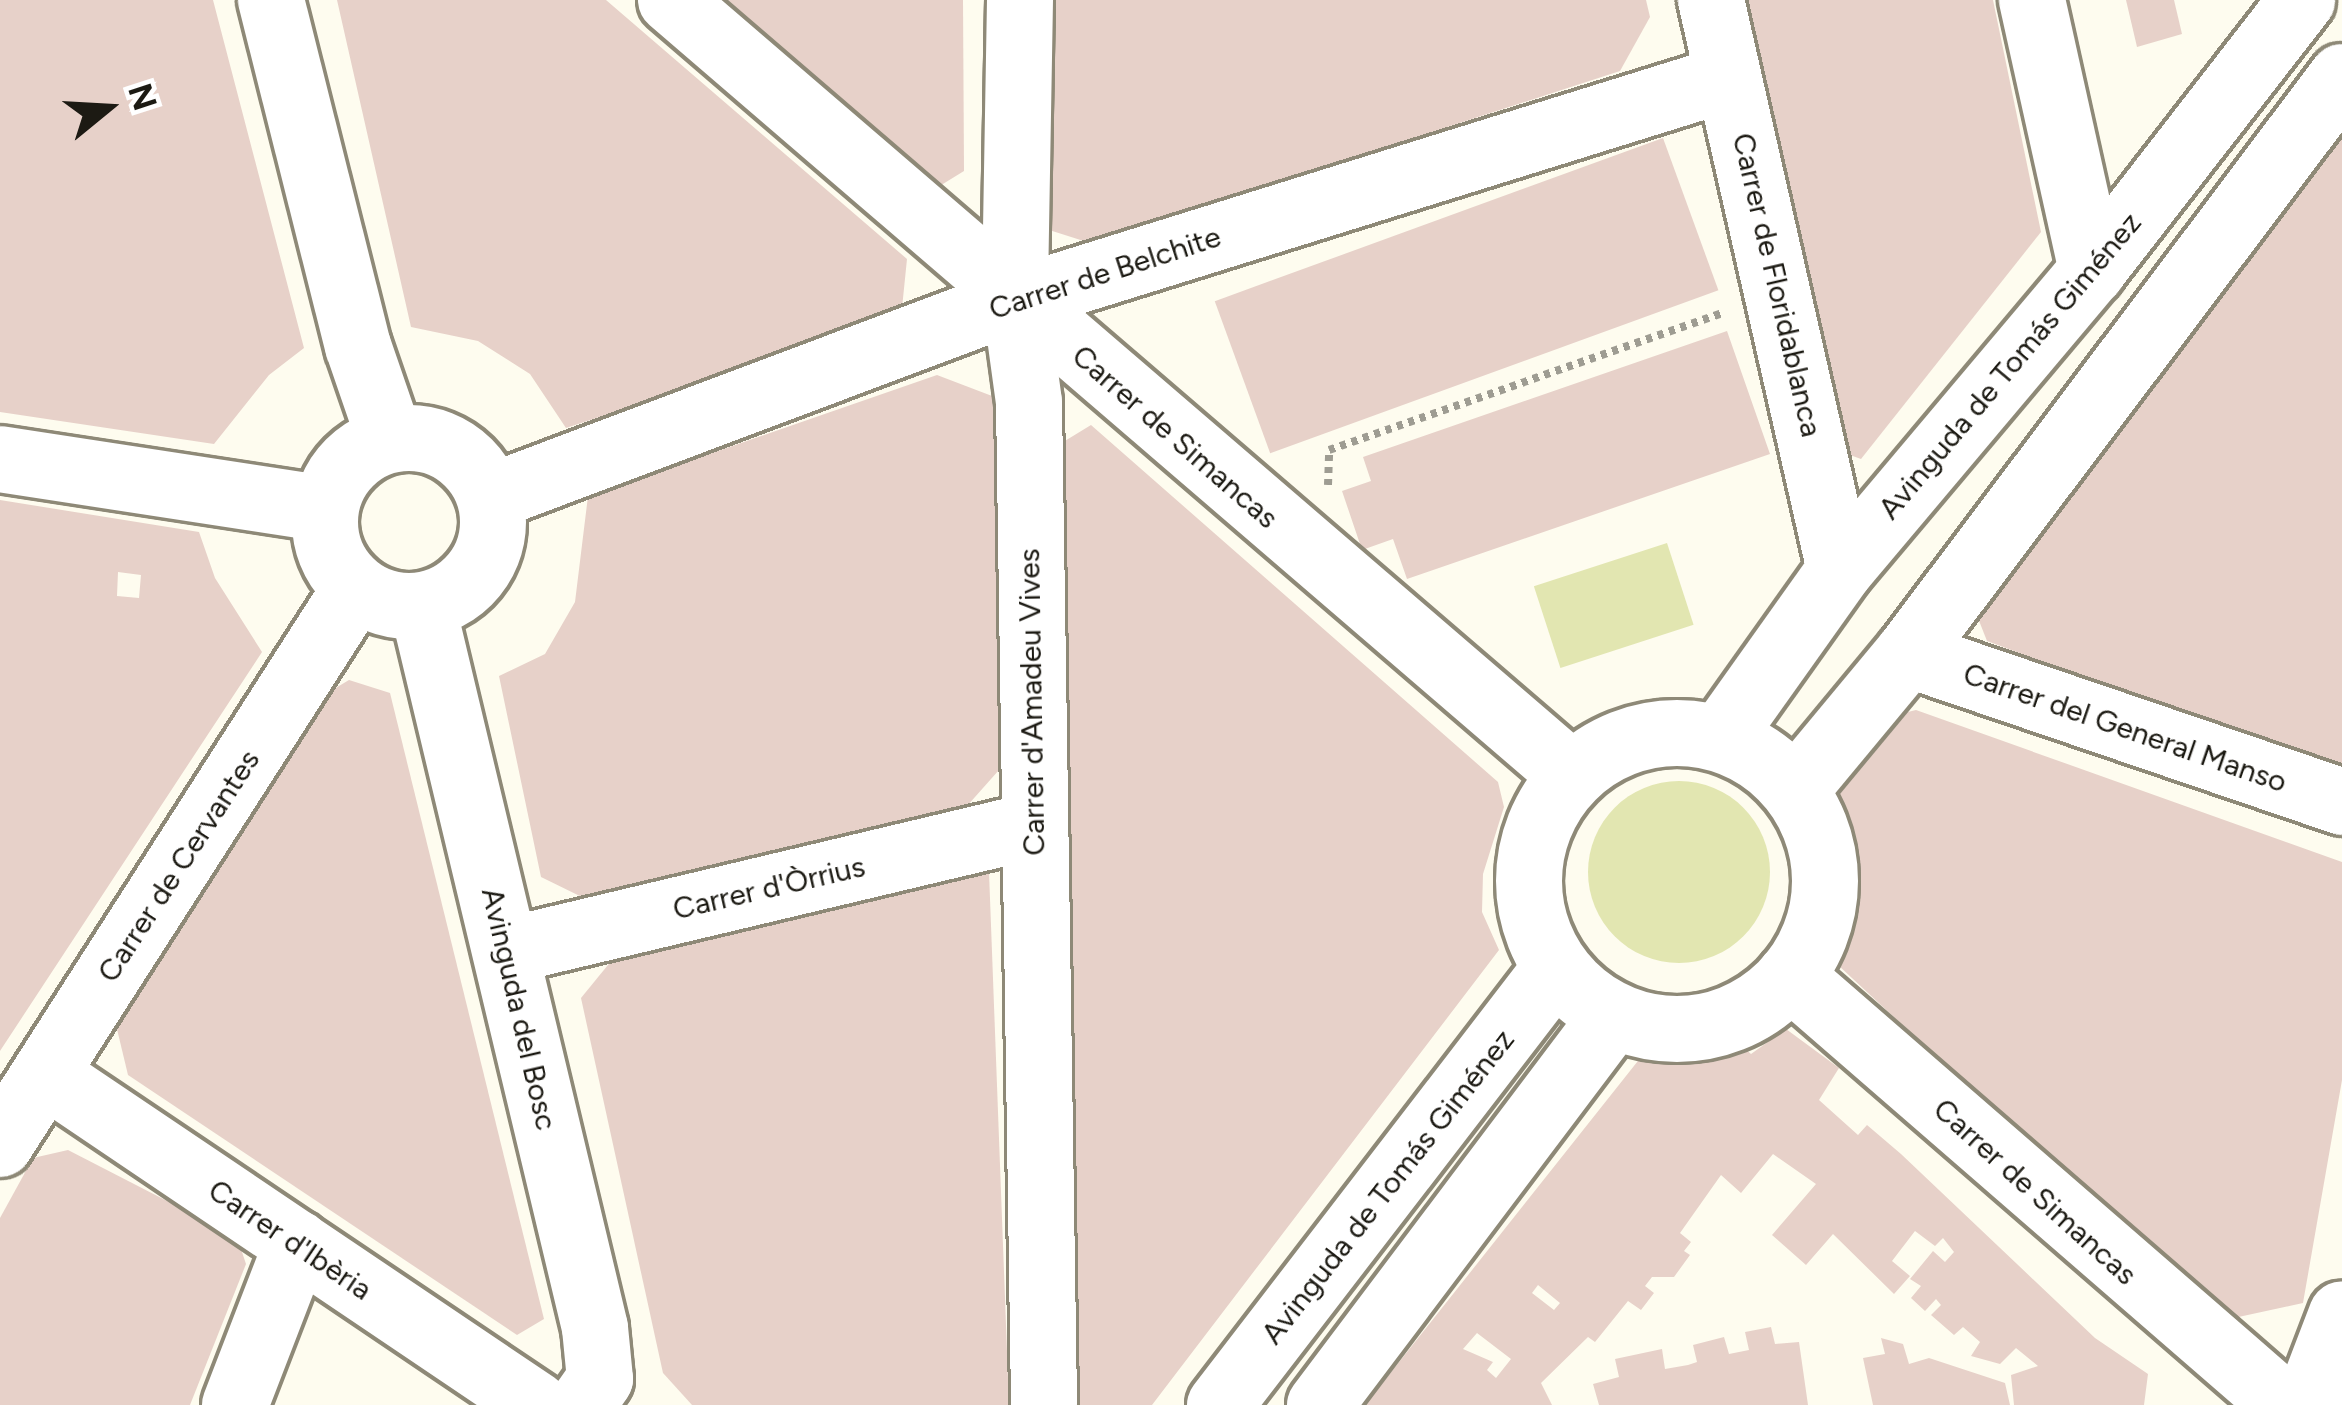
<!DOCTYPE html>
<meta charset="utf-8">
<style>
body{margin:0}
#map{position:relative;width:2342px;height:1405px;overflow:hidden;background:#fefcef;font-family:Figtree,sans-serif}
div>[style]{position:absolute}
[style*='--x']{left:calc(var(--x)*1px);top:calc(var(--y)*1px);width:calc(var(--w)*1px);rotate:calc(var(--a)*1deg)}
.green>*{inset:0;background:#e2e6b1;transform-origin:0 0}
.round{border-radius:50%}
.building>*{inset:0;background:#e7d1c9;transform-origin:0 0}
.path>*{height:8px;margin-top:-4px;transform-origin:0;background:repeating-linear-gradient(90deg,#9e9c92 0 6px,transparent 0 12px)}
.roads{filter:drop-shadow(3px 0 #8e8977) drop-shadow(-3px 0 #8e8977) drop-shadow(0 3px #8e8977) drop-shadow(0 -3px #8e8977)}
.minor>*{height:66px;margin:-33px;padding:0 33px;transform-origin:33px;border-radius:33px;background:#fff}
.minor>.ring{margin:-33px;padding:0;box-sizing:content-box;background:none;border:66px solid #fff;border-radius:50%}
span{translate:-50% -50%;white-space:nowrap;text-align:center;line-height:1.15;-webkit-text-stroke:10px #fff;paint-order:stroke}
.street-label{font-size:30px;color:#1c1a13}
.north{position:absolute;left:48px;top:48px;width:120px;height:120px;-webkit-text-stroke:9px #fff;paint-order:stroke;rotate:72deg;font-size:33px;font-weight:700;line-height:48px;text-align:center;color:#1c1a13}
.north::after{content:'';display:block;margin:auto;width:42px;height:54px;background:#1c1a13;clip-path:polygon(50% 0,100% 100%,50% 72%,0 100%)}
</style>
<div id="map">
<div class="green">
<div style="left:1667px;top:543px;width:86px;height:140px;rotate:72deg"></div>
<div class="round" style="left:1588px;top:781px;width:182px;height:182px"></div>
</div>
<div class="building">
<div style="clip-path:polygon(0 0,213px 0,304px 348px,269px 375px,214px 444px,0 412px)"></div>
<div style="clip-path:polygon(337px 0,606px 0,907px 259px,901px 318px,566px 428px,530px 374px,478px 341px,411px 327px)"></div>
<div style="clip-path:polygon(727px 0,963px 0,964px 171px,938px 187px)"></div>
<div style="clip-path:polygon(1051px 0,1646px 0,1650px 17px,1620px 71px,1090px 243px,1046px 229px)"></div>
<div style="clip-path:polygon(1736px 0,1993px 0,2041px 232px,1861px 459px,1839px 451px)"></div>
<div style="clip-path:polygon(2126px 0,2174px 0,2182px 34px,2137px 47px)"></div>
<div style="clip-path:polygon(2342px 131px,2342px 774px,1987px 641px,1972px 603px)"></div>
<div style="left:1663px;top:138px;width:162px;height:477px;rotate:70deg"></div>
<div style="clip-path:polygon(1727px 331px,1770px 454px,1407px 579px,1393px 539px,1362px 550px,1342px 491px,1371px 481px,1363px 457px)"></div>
<div style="clip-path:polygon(937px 375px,1013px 404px,1007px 761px,959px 815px,590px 901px,541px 877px,499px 676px,545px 654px,575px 602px,588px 496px)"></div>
<div style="clip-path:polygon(1091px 425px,1498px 782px,1504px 807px,1483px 874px,1482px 912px,1499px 950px,1152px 1405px,1063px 1405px,1055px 447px)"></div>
<div style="clip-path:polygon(evenodd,0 500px,199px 532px,215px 578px,262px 652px,0 1051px,0 500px,118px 572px,141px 575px,139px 598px,117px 596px,118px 572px)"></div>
<div style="clip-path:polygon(349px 680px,390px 693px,544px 1319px,517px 1335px,128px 1075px,116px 1025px,334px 689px)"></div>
<div style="clip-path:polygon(1916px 710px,2342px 862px,2342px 1080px,2303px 1303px,2220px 1321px,1838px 965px,1850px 900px,1850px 837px,1833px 796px,1875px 720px)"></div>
<div style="clip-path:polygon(989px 872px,1009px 1405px,692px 1405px,663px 1373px,581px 998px,621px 949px)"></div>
<div style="clip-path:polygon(evenodd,1786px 1029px,1839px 1068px,1819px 1100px,1858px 1135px,1867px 1125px,1901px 1154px,2095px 1338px,2148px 1374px,2144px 1405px,2014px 1405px,2011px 1375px,2038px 1366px,2016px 1348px,2000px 1364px,1971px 1356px,1980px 1342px,1963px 1327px,1954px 1335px,1931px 1315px,1941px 1305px,1936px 1299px,1925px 1311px,1911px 1298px,1921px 1286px,1910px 1279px,1933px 1251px,1945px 1262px,1954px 1252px,1943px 1238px,1935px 1246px,1915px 1231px,1892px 1261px,1910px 1276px,1894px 1294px,1833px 1234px,1806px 1265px,1772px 1235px,1816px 1184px,1773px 1154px,1741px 1193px,1721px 1175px,1680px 1233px,1691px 1242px,1684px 1251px,1690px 1255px,1674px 1277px,1652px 1277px,1645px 1286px,1654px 1293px,1641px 1310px,1628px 1301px,1595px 1342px,1588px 1337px,1541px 1383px,1552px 1405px,1365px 1405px,1649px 1047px,1667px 1062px,1678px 1049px,1693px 1061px,1708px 1044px,1718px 1054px,1732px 1037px,1751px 1054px,1786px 1029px,1538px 1285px,1560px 1303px,1554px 1310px,1532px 1293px,1538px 1285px,1786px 1029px,1477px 1333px,1511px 1359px,1496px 1378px,1487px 1370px,1493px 1362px,1463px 1349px,1477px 1333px)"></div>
<div style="clip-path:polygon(68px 1150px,237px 1237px,246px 1264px,190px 1405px,0 1405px,0 1218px,33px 1158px)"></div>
<div style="clip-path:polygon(1771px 1327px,1775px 1344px,1799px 1342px,1808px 1405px,1599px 1405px,1593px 1384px,1619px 1377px,1615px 1359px,1662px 1349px,1665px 1369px,1688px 1365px,1697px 1362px,1693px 1345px,1724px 1337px,1729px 1354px,1749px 1350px,1745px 1332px)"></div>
<div style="clip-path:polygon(1881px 1338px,1903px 1344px,1909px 1364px,1929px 1358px,2005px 1383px,2010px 1405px,1873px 1405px,1863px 1358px,1885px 1354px)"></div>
</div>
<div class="path">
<div style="--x:1328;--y:485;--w:35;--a:-88"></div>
<div style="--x:1329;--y:450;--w:417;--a:-19.2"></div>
</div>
<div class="roads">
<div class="minor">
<div style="--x:271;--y:0;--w:357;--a:75.9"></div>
<div style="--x:358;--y:346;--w:98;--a:71"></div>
<div style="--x:671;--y:0;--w:1188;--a:40.7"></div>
<div style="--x:1020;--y:0;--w:300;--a:91"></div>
<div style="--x:1015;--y:300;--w:103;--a:82.2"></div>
<div style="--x:1029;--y:402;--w:1003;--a:89.14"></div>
<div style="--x:1711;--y:0;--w:584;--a:77.25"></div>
<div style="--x:2032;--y:0;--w:278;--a:77.5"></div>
<div class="ring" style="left:325px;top:438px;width:102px;height:102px"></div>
<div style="--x:0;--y:459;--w:329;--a:8.7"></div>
<div style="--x:491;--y:497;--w:560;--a:-20.6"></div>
<div style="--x:1015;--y:300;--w:747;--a:-17.29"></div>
<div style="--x:423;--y:608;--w:740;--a:76.56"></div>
<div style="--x:595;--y:1328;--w:51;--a:84.4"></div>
<div style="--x:600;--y:1379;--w:32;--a:125"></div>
<div style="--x:1908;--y:654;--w:459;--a:18.8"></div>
<div class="ring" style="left:1529px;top:733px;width:230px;height:230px"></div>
<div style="--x:1722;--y:736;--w:204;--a:-54.6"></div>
<div style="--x:1840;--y:570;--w:391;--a:-49.9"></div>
<div style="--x:2092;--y:271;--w:343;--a:-52.2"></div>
<div style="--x:1795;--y:790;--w:177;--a:-50.3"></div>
<div style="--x:1908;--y:654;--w:722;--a:-53.05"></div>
<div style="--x:506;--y:951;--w:541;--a:-13.37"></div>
<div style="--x:1790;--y:976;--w:654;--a:40.97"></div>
<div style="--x:45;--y:1074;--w:592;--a:33.99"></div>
<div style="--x:0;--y:1144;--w:660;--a:-57.37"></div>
<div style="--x:235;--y:1405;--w:173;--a:-68.9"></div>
<div style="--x:1220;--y:1405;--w:551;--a:-52.44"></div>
<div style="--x:1320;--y:1405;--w:487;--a:-53"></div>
<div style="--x:2307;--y:1405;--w:97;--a:-69"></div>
</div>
</div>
<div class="street-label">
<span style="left:1105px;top:273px;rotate:-18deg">Carrer de Belchite</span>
<span style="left:1777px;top:285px;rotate:77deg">Carrer de Floridablanca</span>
<span style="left:2010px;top:366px;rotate:-50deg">Avinguda de Tomás Giménez</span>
<span style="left:1175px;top:437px;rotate:41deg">Carrer de Simancas</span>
<span style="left:1032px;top:702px;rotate:-91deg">Carrer d'Amadeu Vives</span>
<span style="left:2125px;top:728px;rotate:19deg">Carrer del General Manso</span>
<span style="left:179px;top:866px;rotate:-57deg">Carrer de Cervantes</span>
<span style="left:769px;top:888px;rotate:-13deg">Carrer d'Òrrius</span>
<span style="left:519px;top:1009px;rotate:77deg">Avinguda del Bosc</span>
<span style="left:1388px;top:1187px;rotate:-52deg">Avinguda de Tomás Giménez</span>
<span style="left:2035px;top:1192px;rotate:42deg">Carrer de Simancas</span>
<span style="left:290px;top:1240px;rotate:34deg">Carrer d'Ibèria</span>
</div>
<div class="north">N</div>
</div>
